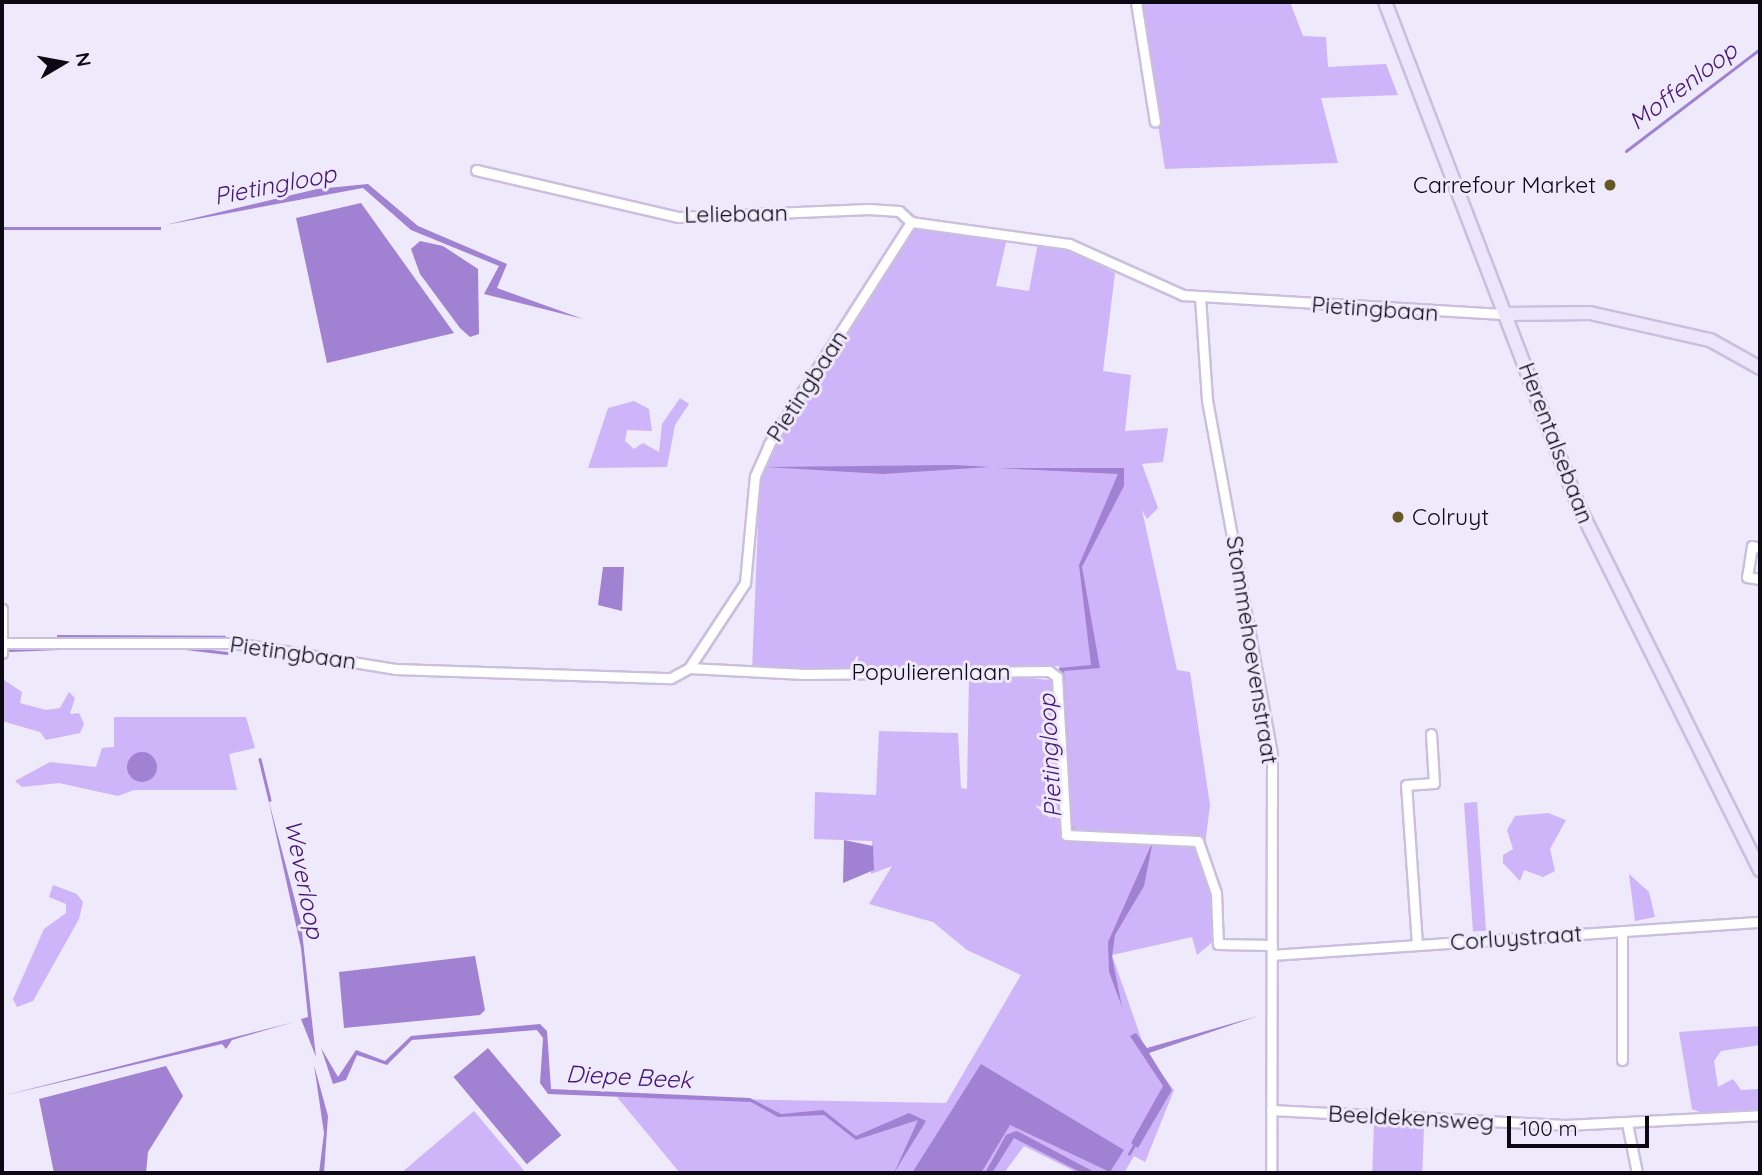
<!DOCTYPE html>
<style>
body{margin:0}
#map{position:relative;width:1762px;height:1175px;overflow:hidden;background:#efe9fc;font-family:Quicksand,sans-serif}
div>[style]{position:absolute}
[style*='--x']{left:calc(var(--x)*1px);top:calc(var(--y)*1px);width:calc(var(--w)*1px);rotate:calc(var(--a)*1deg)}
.green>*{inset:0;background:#ceb4f9;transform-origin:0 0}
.water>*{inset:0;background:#a181d1;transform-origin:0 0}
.round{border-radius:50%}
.stream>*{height:2.5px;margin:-1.25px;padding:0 1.25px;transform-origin:1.25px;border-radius:1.25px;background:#a181d1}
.roads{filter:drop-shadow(2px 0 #cabfde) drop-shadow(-2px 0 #cabfde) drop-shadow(0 2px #cabfde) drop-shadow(0 -2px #cabfde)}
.street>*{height:9px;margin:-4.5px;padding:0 4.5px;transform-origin:4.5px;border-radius:4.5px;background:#fff}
.secondary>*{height:12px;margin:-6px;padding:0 6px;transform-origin:6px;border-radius:6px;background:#ede5fb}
.dots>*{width:19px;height:19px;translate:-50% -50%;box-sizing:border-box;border:4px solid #efe9fc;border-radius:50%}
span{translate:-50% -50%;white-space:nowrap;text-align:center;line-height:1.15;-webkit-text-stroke:6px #efe9fc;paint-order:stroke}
.poi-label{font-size:23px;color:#0d0914}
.right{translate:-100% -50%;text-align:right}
.left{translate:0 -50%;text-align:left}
.street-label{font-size:23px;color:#0d0914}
.water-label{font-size:24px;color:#461575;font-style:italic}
.frame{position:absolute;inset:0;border:4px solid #0d0914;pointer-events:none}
.north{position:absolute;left:28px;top:28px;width:70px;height:70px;-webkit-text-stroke:5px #efe9fc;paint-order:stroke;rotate:80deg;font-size:19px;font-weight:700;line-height:28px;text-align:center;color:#0d0914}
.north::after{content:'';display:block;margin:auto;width:24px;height:32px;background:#0d0914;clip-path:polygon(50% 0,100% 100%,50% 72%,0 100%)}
.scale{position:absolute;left:1507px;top:1116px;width:142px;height:32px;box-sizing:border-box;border:4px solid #0d0914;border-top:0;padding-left:9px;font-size:21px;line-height:24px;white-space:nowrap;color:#0d0914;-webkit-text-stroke:5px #efe9fc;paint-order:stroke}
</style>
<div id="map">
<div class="green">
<div style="clip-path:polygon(1139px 2px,1290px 2px,1303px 36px,1326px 37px,1328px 67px,1386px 64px,1398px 95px,1321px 98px,1338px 163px,1165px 169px)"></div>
<div style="clip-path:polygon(924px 226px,1007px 238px,996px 286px,1029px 291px,1038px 243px,1068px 250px,1115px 273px,1103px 371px,1131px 375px,1125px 431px,1168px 428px,1163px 462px,1142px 464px,1158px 508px,1147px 519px,1142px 510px,1177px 670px,1190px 672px,1210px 805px,1205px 845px,1189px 834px,1069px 832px,1059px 666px,752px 670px,760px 475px,780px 431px,911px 228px)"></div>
<div style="clip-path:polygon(680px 398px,689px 404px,675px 425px,667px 467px,588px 468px,608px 408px,634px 401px,649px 409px,652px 431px,627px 430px,625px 441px,634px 449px,643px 443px,659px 452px,662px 424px)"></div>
<div style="clip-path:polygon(969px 674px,1052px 680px,1062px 830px,1197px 845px,1214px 901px,1216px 939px,1197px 955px,1192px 937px,1112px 955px,1147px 1055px,1174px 1090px,1145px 1162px,1134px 1156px,1124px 1173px,1078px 1173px,1024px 1146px,1004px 1173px,680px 1173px,617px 1097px,946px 1103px,1021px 975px,967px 950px,933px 922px,869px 904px,892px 866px,871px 874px,872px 841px,814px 839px,815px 792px,876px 795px,879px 731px,958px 733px,961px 788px,967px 789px)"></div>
<div style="clip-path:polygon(4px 680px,22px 692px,20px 703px,46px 710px,60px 708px,69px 692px,75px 698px,70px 714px,79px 713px,84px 724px,80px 733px,46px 740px,40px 732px,2px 721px)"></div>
<div style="clip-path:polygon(114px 717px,246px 717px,255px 748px,229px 754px,237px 790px,134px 790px,118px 796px,59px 783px,22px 787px,15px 781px,50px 762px,96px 767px,102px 748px,114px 747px)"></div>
<div style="left:1477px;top:802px;width:129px;height:13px;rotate:86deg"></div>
<div style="clip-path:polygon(1548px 813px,1566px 820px,1550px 849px,1555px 871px,1543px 877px,1524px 870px,1520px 881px,1503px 863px,1503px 855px,1513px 849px,1507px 830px,1515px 816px)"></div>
<div style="clip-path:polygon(1629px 874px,1649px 892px,1655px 917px,1635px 921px)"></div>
<div style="clip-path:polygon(53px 885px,77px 894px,83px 902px,79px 919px,33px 1001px,17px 1007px,13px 999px,44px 929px,66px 913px,66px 904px,49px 897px)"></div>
<div style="clip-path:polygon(1760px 1026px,1760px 1045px,1721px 1051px,1714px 1061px,1718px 1087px,1733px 1079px,1741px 1090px,1760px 1089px,1760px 1109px,1732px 1112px,1722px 1121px,1692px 1109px,1679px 1032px)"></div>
<div style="clip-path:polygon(474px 1111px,526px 1173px,401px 1173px)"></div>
<div style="left:1374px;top:1124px;width:50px;height:49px;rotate:2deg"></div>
</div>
<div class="water">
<div style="clip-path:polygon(368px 184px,418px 226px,507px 264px,497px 288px,583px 319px,484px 294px,499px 266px,411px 230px,363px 188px,165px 225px,317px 189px)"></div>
<div style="clip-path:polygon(361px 203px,454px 333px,327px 363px,296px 218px)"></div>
<div style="left:161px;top:227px;width:3px;height:163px;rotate:90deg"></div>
<div style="clip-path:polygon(420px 241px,443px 246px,478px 269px,479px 334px,470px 337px,460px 328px,420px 274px,411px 249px)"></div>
<div style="clip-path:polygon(766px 467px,955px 465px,990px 467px,883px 474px)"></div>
<div style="clip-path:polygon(995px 468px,1124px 468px,1124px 486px,1082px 567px,1100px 668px,1064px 671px,1072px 821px,1074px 830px,1152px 836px,1073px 833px,1070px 829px,1059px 668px,1091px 665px,1079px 565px,1118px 474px)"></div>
<div style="clip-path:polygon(603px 567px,624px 567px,622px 611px,598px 605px)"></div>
<div class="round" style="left:127px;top:752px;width:30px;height:30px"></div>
<div style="clip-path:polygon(268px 798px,301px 923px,316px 1057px,301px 1019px,308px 1017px,301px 948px)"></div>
<div style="clip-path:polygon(844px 840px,873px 846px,874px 870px,843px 883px)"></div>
<div style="clip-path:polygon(1153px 841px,1144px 886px,1115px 935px,1112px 957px,1122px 1007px,1109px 972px,1108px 942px)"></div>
<div style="clip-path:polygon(475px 956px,485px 1010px,480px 1015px,344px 1028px,339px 972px)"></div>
<div style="clip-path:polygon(1258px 1016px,1149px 1053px,1172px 1090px,1138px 1148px,1131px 1143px,1163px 1086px,1130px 1036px,1136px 1033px,1147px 1048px)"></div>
<div style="clip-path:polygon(294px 1022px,232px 1040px,226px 1049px,222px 1044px,2px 1096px)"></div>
<div style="clip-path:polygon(540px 1024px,547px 1031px,551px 1089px,750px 1098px,781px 1114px,823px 1110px,856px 1136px,909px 1113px,926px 1121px,894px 1173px,918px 1120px,856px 1140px,824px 1115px,778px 1117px,751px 1102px,548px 1094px,540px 1083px,543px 1038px,537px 1030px,412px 1040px,387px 1065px,357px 1055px,346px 1080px,333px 1084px,321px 1048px,338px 1077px,356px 1050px,385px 1061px,411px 1036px)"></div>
<div style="left:488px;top:1048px;width:114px;height:45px;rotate:50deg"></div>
<div style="clip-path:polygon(981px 1064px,1124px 1150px,1110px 1172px,1010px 1125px,981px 1173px,912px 1173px)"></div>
<div style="clip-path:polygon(314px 1065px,328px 1116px,324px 1173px,319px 1173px,324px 1133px)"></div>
<div style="clip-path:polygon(166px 1066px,183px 1096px,148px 1152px,146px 1173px,54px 1173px,39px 1099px)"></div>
<div style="clip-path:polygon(1016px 1131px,1019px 1132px,1096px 1173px,1082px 1173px,1014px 1138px,992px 1173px,985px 1173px,1006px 1135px)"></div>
</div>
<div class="stream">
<div style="--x:1626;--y:151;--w:168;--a:-37.3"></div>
<div style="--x:58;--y:636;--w:166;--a:0.3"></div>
<div style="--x:177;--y:647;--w:50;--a:6.8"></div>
<div style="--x:10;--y:650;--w:73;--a:-2.4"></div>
<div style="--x:260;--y:759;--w:42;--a:76.3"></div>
<div style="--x:1129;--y:1154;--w:14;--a:-60"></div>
</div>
<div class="roads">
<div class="street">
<div style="--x:1136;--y:2;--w:121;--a:81"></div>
<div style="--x:476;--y:170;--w:207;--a:13.1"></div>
<div style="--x:678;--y:217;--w:191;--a:-2.4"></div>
<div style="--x:869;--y:209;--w:30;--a:4"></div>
<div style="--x:899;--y:211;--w:16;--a:43"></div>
<div style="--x:911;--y:222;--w:160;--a:7.9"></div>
<div style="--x:1069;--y:244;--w:125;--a:24.1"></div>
<div style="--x:1183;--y:295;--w:324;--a:3.4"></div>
<div style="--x:1200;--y:297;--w:103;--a:86.1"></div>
<div style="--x:1207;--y:400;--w:361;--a:79.6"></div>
<div style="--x:1272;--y:755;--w:418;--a:90.1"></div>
<div style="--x:1760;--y:548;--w:8;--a:-166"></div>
<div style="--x:1752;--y:546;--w:31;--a:99"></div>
<div style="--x:1747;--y:577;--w:13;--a:9"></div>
<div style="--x:2;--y:609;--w:44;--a:90"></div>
<div style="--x:5;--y:643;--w:230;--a:0"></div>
<div style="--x:235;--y:643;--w:162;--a:9.2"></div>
<div style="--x:395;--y:669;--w:276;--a:1.9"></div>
<div style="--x:671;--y:678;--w:21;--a:-29"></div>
<div style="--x:689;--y:668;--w:102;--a:-56.6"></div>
<div style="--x:745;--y:583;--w:107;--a:-84.7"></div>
<div style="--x:755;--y:476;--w:35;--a:-66"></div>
<div style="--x:769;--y:444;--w:264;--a:-57.4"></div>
<div style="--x:689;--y:668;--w:115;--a:3"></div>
<div style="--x:804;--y:674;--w:245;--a:-0.7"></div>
<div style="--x:1049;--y:671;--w:10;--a:37"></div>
<div style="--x:1057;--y:677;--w:158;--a:86.7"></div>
<div style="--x:1066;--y:835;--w:132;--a:2.6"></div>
<div style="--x:1198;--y:841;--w:55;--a:70.9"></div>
<div style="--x:1216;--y:893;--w:51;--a:87.8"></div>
<div style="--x:1218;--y:944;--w:54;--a:1.1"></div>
<div style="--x:1622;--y:931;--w:129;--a:90"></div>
<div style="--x:1417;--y:945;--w:160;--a:-93.9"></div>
<div style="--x:1406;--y:785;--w:28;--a:-4"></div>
<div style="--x:1434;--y:783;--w:49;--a:-93.5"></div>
<div style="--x:1272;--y:955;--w:489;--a:-3.9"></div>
<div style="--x:1271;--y:1110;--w:294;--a:2.9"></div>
<div style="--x:1565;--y:1125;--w:195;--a:-2.9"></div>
<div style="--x:1627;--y:1123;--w:51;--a:78.7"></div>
</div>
<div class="secondary">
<div style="--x:1385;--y:2;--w:539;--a:69.01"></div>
<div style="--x:1578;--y:505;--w:408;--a:63.5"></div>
<div style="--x:1506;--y:314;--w:84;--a:-0.7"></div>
<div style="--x:1590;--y:313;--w:123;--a:12.7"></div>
<div style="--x:1710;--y:340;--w:57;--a:29.2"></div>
</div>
</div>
<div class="dots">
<div style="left:1610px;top:185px;background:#685826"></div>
<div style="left:1398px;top:517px;background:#685826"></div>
</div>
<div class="poi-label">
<span class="right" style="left:1596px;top:185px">Carrefour Market</span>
<span class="left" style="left:1412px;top:517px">Colruyt</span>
</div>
<div class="street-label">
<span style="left:736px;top:214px;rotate:-1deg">Leliebaan</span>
<span style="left:1375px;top:309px;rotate:4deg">Pietingbaan</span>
<span style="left:807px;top:386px;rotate:-57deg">Pietingbaan</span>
<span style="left:1556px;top:443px;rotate:69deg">Herentalsebaan</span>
<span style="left:1252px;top:650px;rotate:81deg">Stommehoevenstraat</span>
<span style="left:293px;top:653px;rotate:8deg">Pietingbaan</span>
<span style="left:931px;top:672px">Populierenlaan</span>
<span style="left:1516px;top:938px;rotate:-4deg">Corluystraat</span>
<span style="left:1411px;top:1118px;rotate:3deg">Beeldekensweg</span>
</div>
<div class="water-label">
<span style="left:1683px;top:86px;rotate:-37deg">Moffenloop</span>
<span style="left:275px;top:185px;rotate:-11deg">Pietingloop</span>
<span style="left:1050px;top:756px;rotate:-93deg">Pietingloop</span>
<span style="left:304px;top:879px;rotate:79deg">Weverloop</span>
<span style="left:629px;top:1077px;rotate:3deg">Diepe Beek</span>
</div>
<div class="frame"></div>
<div class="north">N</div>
<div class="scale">100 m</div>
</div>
